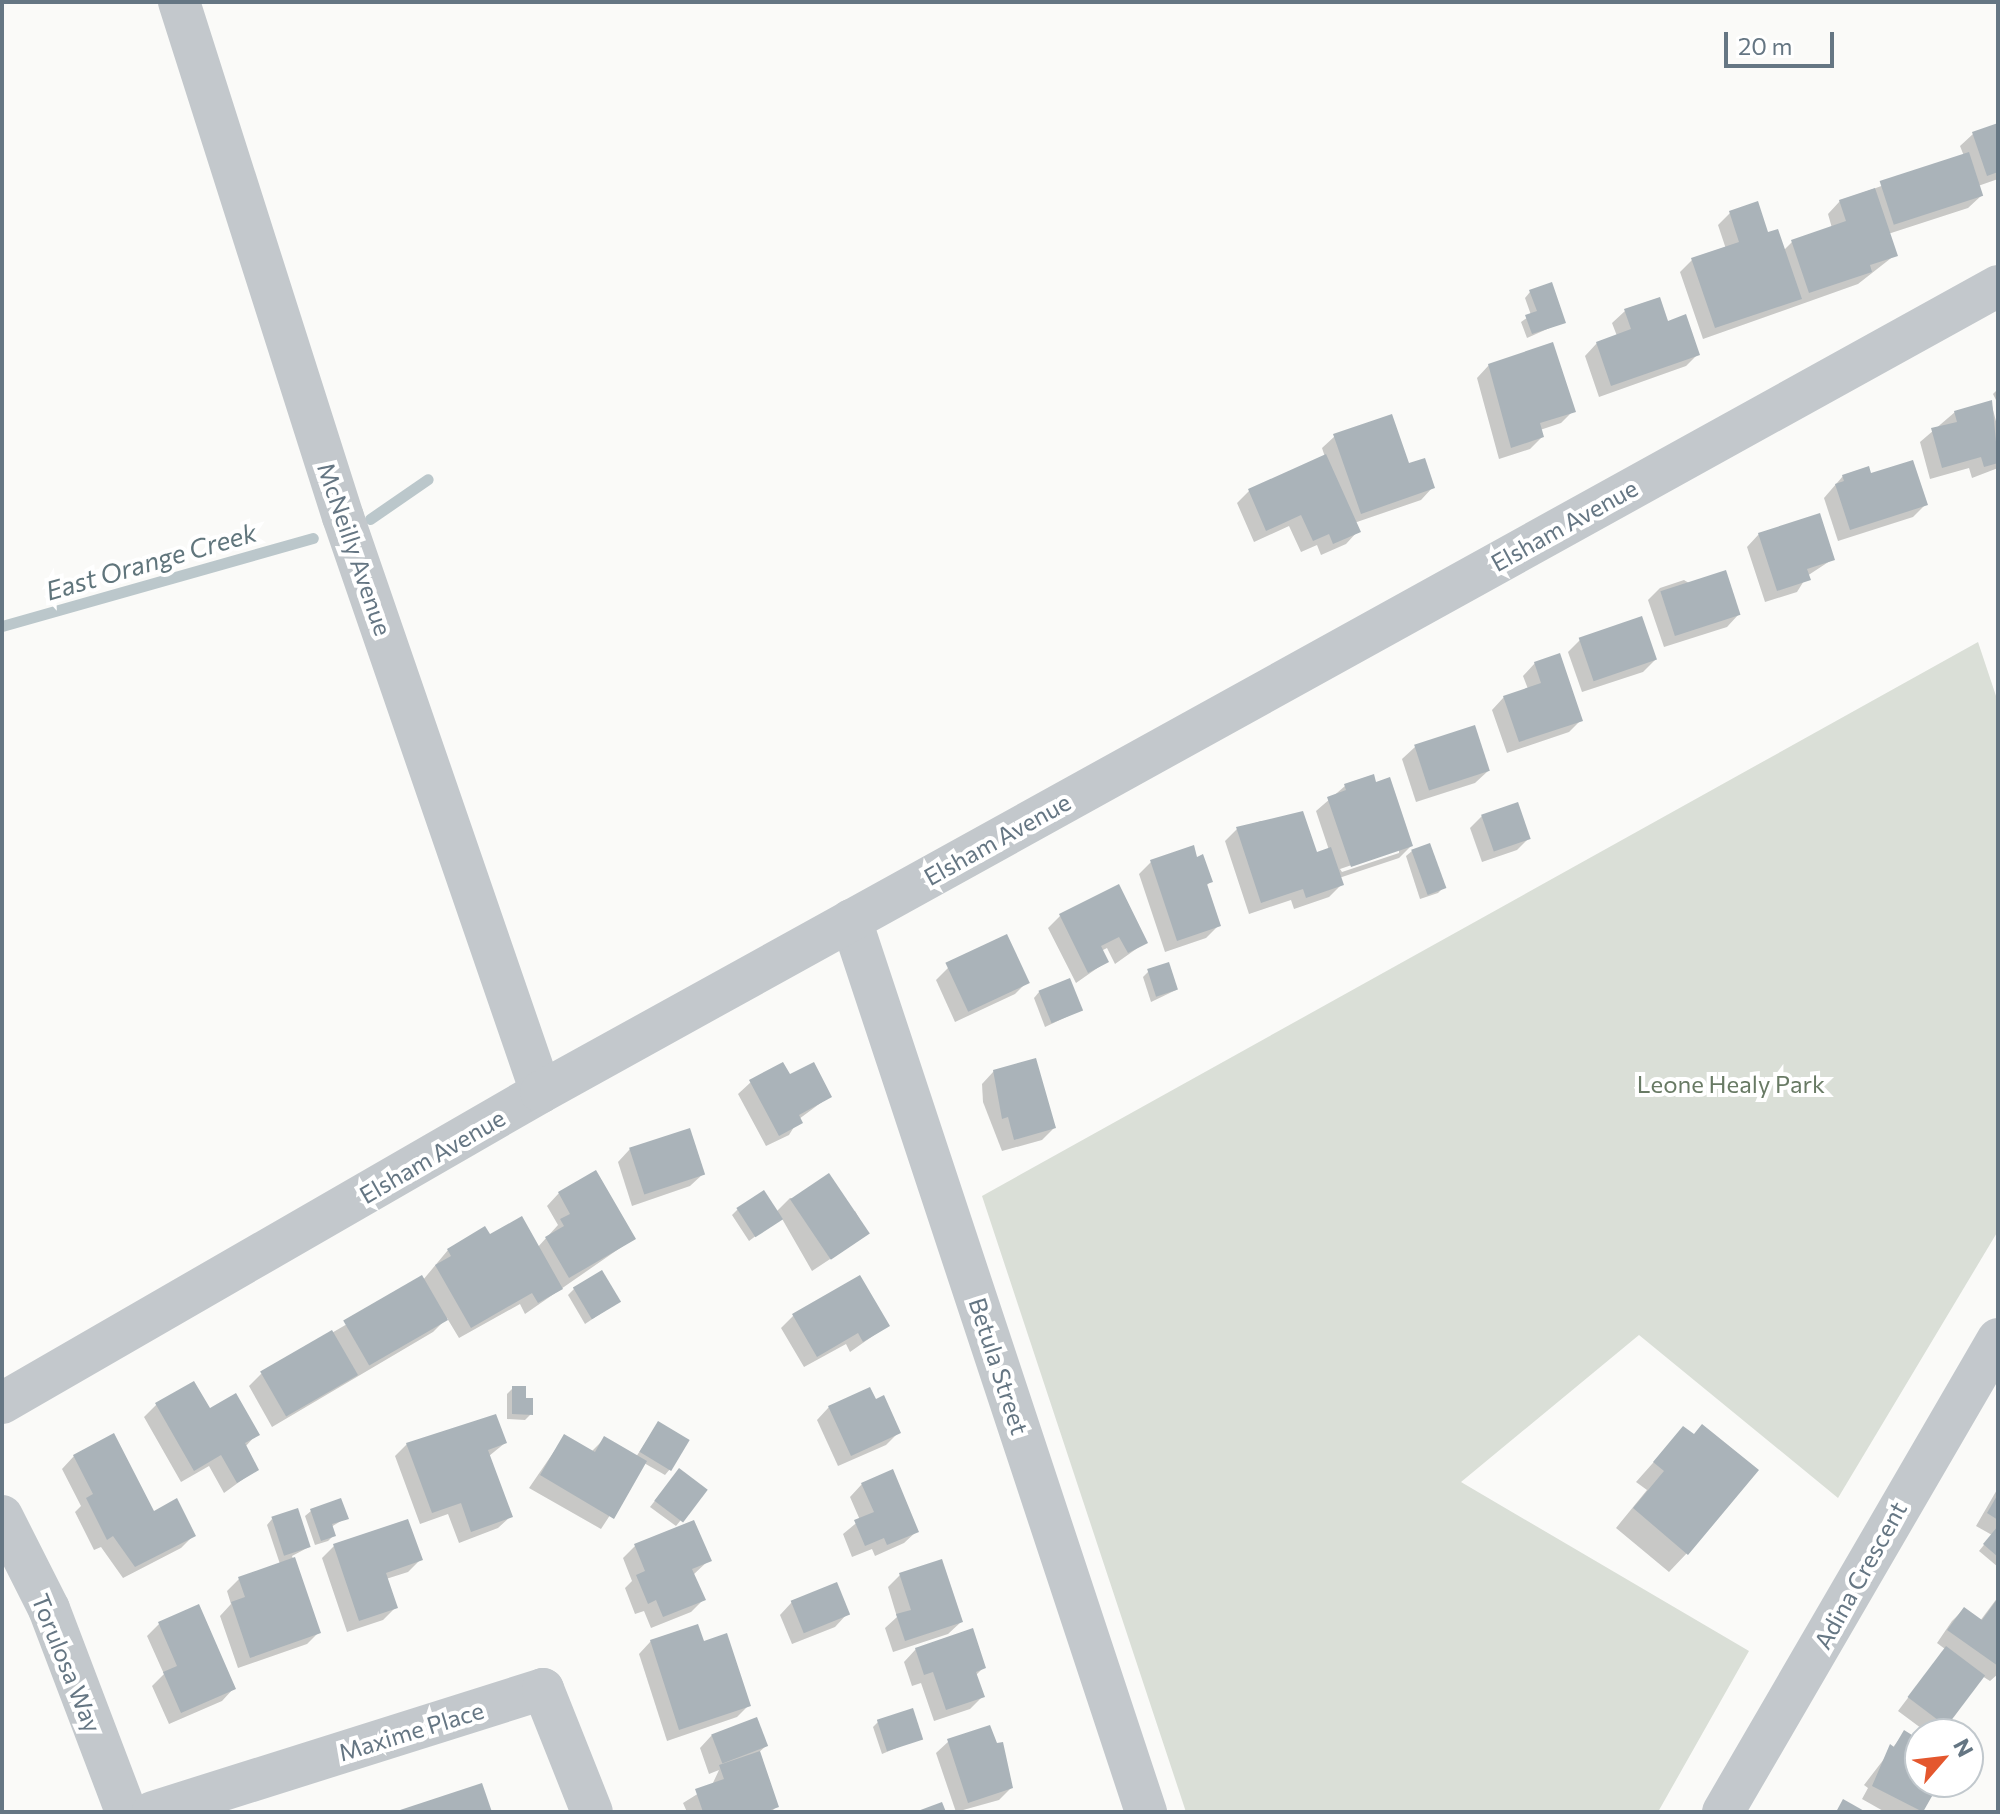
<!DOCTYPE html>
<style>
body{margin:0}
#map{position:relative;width:2000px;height:1814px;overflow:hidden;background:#fafaf8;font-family:Commissioner,sans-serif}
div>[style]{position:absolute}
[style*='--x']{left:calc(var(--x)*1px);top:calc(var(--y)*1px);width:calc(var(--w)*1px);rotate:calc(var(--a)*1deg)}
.green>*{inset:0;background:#dadfd7}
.shadow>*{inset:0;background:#0003}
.stream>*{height:11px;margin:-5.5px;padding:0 5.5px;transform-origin:5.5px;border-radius:5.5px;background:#bbc7cb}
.building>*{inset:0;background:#aab3b9;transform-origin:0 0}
.minor>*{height:42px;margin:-21px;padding:0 21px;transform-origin:21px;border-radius:21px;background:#c3c8cc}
span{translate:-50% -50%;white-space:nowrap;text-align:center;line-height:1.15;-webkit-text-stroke:8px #fff;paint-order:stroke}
.street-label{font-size:24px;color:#657683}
.park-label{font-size:24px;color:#687a64}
.water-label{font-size:26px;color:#60757c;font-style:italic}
.frame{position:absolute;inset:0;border:4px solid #657683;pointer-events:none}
.north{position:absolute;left:1904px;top:1718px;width:80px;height:80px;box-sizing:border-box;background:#fff;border:2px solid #c1c8cd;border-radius:50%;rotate:62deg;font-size:22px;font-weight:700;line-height:32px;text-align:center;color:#657683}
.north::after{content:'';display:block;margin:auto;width:28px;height:36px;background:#e4572e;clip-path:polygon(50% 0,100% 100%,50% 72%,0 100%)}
.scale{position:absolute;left:1724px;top:32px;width:110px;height:36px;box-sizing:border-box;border:4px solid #657683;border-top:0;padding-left:10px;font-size:24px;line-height:28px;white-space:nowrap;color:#657683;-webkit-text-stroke:6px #fff;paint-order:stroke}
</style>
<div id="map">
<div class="green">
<div style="clip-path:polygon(1978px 642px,1998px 702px,1998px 1231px,1838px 1498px,1639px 1335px,1461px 1482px,1749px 1651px,1658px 1812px,1186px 1812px,982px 1196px)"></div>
</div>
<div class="shadow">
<div style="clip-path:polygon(1998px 125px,1998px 179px,1978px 186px,1981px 196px,1968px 208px,1888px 234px,1895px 255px,1858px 284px,1703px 339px,1680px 272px,1692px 260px,1726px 249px,1718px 225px,1730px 213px,1783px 251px,1792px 242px,1832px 228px,1828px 214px,1840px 201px,1964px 156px,1960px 146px,1973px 134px)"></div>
<div style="clip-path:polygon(1530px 292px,1563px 322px,1527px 338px,1521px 322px,1531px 315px,1525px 298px)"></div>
<div style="clip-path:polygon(1659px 300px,1667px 323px,1698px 354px,1686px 366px,1599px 397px,1585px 356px,1597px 343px,1617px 336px,1612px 323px,1625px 311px)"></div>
<div style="clip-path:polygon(1489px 365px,1573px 411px,1561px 423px,1540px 430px,1542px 437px,1530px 449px,1499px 459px,1477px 378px)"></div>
<div style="clip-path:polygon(1998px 389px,1998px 404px,1993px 394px)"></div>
<div style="clip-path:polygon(1991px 402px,1998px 429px,1998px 468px,1972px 478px,1969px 468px,1930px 479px,1920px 442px,1955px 412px)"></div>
<div style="clip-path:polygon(1335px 436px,1408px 465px,1433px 487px,1421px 500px,1354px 523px,1358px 531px,1346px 544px,1321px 555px,1317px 545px,1301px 552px,1289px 526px,1254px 542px,1237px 503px,1249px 491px,1325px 457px,1322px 448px)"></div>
<div style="clip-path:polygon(1843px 476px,1870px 476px,1925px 505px,1913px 517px,1838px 541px,1824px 498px)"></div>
<div style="clip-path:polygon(1759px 534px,1833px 559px,1807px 576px,1797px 592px,1765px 602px,1747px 547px)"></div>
<div style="clip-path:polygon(1684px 580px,1739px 614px,1727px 627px,1664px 647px,1648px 600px,1660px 588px)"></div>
<div style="clip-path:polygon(1580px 640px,1655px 660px,1643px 672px,1582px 692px,1568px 652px)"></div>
<div style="clip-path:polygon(1535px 663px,1581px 720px,1569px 732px,1507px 753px,1492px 710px,1504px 697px,1528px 689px,1523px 676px)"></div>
<div style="clip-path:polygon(1415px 747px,1488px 771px,1475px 783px,1416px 802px,1402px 759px)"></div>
<div style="clip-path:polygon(evenodd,1345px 786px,1411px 846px,1399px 858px,1339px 878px,1341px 885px,1329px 897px,1294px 909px,1291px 900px,1249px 914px,1225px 841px,1237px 829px,1261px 821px,1316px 855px,1329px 850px,1316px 811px,1345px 786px,1399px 849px,1399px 853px,1342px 872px,1340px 869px,1399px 849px)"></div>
<div style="clip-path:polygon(1482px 816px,1529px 838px,1517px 850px,1482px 862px,1470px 828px)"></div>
<div style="clip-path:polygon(1412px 851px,1444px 887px,1438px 893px,1420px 899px,1406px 856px)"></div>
<div style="clip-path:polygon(1195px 859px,1211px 881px,1205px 887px,1218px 926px,1206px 938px,1165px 952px,1139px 874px,1151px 862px)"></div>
<div style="clip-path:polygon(1060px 916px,1146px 942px,1115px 964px,1107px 948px,1101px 951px,1106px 962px,1076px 983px,1048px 928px)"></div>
<div style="clip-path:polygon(948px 968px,1027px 982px,1015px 994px,955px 1022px,936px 980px)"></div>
<div style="clip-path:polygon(1149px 971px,1176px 990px,1151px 1002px,1143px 977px)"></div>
<div style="clip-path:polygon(1039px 992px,1081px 1010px,1045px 1027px,1034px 998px)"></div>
<div style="clip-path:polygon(994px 1071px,1054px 1128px,1042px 1140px,1002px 1151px,983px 1102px,982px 1084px)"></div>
<div style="clip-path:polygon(789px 1077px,830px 1096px,799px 1119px,789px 1135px,766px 1146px,738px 1094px,751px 1082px)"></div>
<div style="clip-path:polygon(630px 1149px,703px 1174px,690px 1186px,632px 1206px,618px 1162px)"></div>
<div style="clip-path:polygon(559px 1193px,633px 1239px,525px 1314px,520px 1304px,459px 1338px,447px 1318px,433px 1332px,272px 1427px,249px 1386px,261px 1374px,423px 1280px,448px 1250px,489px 1237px,537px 1248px,558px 1225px,547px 1206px)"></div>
<div style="clip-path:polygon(790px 1198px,855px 1211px,868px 1234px,812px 1271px,781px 1217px,749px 1241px,732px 1215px,738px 1209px,776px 1212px)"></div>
<div style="clip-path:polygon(574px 1289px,618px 1302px,585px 1324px,568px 1295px)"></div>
<div style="clip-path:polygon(793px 1316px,887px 1326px,850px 1352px,846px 1344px,804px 1367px,781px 1328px)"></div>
<div style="clip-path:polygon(513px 1388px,531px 1414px,525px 1420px,507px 1419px,507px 1394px)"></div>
<div style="clip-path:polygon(875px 1402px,899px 1432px,886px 1445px,838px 1466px,817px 1420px,829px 1407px)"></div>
<div style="clip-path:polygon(157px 1404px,209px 1411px,257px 1434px,245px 1447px,257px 1469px,224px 1493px,209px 1466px,181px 1482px,144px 1417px)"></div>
<div style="clip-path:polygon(658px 1423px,670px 1469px,665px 1475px,644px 1463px,601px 1529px,529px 1488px,564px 1437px,591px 1452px,604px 1439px,636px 1457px)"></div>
<div style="clip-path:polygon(1684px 1428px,1687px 1553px,1669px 1572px,1616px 1528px,1647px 1490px,1636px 1482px)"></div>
<div style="clip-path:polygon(505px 1443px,489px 1456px,511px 1516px,498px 1528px,459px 1543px,448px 1514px,420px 1524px,395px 1456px,407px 1444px)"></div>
<div style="clip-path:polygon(74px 1456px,153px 1513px,193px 1536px,181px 1548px,123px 1578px,101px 1547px,94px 1550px,75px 1512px,81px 1506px,62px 1469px)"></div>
<div style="clip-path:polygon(674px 1476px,705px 1490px,676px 1526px,650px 1507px)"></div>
<div style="clip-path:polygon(862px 1484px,917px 1531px,904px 1543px,875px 1556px,872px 1549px,852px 1557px,843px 1534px,860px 1520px,850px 1497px)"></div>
<div style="clip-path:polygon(1998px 1488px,1998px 1567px,1979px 1551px,1992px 1535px,1976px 1526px)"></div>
<div style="clip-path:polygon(311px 1511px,346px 1518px,331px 1527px,334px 1535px,328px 1541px,315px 1545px,305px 1516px)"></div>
<div style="clip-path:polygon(272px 1519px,309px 1547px,292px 1556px,319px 1632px,307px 1644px,238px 1668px,220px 1616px,231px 1604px,227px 1591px,239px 1579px,280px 1564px,267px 1525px)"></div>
<div style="clip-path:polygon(693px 1522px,709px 1560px,693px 1575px,703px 1600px,691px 1612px,651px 1628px,644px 1611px,635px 1614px,625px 1588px,632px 1581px,623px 1558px,635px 1546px)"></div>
<div style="clip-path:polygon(334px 1546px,420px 1560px,408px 1572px,386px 1579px,395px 1608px,383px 1620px,347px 1632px,322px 1558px)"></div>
<div style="clip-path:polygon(900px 1575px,961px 1622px,948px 1634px,893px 1652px,885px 1628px,897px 1617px,888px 1587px)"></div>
<div style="clip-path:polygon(1998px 1597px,1998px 1674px,1990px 1681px,1982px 1676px,1946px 1726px,1929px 1734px,1898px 1711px,1945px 1649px,1937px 1643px,1952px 1621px,1964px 1609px,1980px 1621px)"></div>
<div style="clip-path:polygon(792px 1602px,847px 1614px,835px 1627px,792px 1644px,780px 1615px)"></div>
<div style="clip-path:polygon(159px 1624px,234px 1688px,222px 1701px,169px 1724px,152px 1686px,164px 1674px,147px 1636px)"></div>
<div style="clip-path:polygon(651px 1641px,703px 1644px,749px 1705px,737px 1717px,667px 1741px,639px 1654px)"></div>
<div style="clip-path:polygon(916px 1649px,984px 1667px,975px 1676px,982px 1697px,970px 1709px,934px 1721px,921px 1683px,912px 1686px,904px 1662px)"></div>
<div style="clip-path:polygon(879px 1721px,920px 1738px,882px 1754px,873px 1727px)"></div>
<div style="clip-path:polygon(1904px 1733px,1920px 1742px,1920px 1782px,1938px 1782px,1921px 1812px,1885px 1812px,1862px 1799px,1868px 1788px,1864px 1785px)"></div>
<div style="clip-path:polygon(712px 1735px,766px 1746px,758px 1753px,777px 1806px,771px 1812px,687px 1812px,683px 1803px,712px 1785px,719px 1770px,709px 1774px,700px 1748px)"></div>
<div style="clip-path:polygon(949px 1741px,1011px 1788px,999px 1800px,956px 1812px,936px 1753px)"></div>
</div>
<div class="stream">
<div style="--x:370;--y:519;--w:70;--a:-34.6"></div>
<div style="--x:2;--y:626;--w:323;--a:-15.8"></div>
</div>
<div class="building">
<div style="clip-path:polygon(1998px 123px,1998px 172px,1987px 176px,1972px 132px)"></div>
<div style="left:1969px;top:152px;width:46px;height:94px;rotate:72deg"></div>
<div style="clip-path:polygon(1875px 188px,1898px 256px,1870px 265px,1872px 272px,1809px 293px,1791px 240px,1846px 221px,1839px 200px)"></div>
<div style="clip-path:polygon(1758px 201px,1768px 232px,1778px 229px,1802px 299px,1715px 328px,1691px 258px,1739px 242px,1729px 211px)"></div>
<div style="clip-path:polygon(1552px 282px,1566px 323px,1532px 334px,1525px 315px,1537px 311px,1529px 290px)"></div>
<div style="clip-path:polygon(1660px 297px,1668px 321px,1686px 314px,1700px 355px,1611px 386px,1596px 342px,1631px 329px,1624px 309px)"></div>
<div style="clip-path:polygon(1553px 342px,1576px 412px,1540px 423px,1544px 437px,1511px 448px,1488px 364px)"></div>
<div style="clip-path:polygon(1992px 400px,1998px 463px,1984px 467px,1981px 457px,1942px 468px,1931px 428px,1957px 422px,1954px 411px)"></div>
<div style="clip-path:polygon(1392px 414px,1409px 463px,1425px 458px,1435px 488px,1361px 514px,1333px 434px)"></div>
<div style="clip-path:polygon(1326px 454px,1361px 532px,1333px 544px,1329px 534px,1313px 541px,1301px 515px,1266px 531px,1248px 489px)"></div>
<div style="clip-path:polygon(1913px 460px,1928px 505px,1850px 530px,1835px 484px,1844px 481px,1842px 475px,1869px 466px,1871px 473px)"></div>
<div style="clip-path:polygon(1820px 513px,1835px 560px,1807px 569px,1811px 580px,1777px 591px,1758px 533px)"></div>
<div style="left:1726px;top:570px;width:47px;height:69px;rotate:72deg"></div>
<div style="left:1642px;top:616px;width:46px;height:67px;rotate:71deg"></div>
<div style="clip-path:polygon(1560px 653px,1583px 721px,1519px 742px,1503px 696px,1541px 683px,1534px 662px)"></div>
<div style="left:1475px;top:725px;width:48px;height:64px;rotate:72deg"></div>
<div style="clip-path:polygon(1374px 774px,1376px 782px,1390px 777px,1413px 846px,1351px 867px,1327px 797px,1346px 790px,1344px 784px)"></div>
<div style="left:1518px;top:802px;width:39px;height:39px;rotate:71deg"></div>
<div style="clip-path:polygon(1303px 811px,1317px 852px,1331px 847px,1344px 885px,1306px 898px,1303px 889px,1261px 903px,1236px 827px)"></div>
<div style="left:1430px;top:843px;width:48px;height:20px;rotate:70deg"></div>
<div style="clip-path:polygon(1194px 845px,1197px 857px,1203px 854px,1213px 882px,1207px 884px,1221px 926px,1177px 941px,1150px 860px)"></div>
<div style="clip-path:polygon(1119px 884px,1148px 943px,1128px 953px,1119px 937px,1101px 946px,1109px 962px,1088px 973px,1059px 914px)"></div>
<div style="left:1007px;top:934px;width:54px;height:68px;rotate:65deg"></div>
<div style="left:1169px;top:962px;width:29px;height:23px;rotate:72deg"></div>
<div style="left:1070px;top:978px;width:35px;height:34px;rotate:68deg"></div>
<div style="clip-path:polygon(1036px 1058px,1056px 1128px,1014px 1140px,1008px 1117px,1002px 1119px,993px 1070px)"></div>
<div style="clip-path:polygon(783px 1062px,790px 1074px,814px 1062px,832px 1097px,799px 1115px,803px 1123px,779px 1136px,749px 1080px)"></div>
<div style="left:690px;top:1128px;width:49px;height:64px;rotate:72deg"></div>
<div style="clip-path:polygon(596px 1170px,636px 1239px,569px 1278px,545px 1237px,564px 1226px,560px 1219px,570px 1214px,558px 1192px)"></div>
<div style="left:829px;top:1173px;width:73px;height:47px;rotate:56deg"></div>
<div style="left:764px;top:1190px;width:35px;height:33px;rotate:57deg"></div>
<div style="clip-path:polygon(522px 1216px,563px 1289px,538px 1303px,532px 1293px,471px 1328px,435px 1265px,451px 1256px,447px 1249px,485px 1226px,490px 1234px)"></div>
<div style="left:602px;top:1270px;width:37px;height:34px;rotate:59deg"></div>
<div style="left:422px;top:1275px;width:52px;height:91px;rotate:60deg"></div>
<div style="clip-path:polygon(860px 1275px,890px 1326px,863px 1342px,858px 1333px,817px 1357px,792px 1314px)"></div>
<div style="left:332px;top:1330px;width:52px;height:83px;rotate:60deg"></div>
<div style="clip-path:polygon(194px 1381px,210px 1408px,236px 1393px,260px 1435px,245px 1443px,259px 1470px,237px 1483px,221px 1455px,194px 1471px,155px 1403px)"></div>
<div style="clip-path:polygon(512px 1386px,526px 1386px,526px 1398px,533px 1398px,533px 1415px,512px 1414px)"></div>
<div style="clip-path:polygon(870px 1387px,876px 1399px,884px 1395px,901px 1433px,851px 1456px,828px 1406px)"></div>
<div style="clip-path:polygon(496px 1414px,507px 1443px,488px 1450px,513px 1517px,471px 1532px,461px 1503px,432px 1513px,406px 1443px)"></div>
<div style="left:658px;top:1421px;width:37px;height:36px;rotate:31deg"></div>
<div style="clip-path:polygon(1702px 1424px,1759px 1470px,1688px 1555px,1633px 1508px,1664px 1471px,1653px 1462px,1683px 1426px,1694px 1434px)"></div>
<div style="clip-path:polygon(114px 1433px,154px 1511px,177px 1498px,196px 1536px,135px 1567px,113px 1536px,107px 1540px,86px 1498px,93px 1494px,73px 1455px)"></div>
<div style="clip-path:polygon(564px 1434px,595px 1452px,604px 1436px,647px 1461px,614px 1519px,540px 1475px)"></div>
<div style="left:679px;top:1468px;width:36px;height:41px;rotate:37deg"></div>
<div style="clip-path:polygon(893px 1469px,919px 1532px,887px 1545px,884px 1538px,865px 1546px,854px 1520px,874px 1512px,861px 1483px)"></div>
<div style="clip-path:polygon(1998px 1494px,1998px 1520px,1987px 1513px)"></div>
<div style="clip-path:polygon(341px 1498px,349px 1519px,332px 1524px,336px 1536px,321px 1541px,310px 1509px)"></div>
<div style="left:298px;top:1508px;width:41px;height:28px;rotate:72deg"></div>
<div style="clip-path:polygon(408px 1519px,423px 1560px,386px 1573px,398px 1608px,359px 1621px,333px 1544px)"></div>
<div style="clip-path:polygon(694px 1520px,712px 1561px,692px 1569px,706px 1600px,663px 1617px,656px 1600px,648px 1604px,636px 1575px,645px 1571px,634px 1544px)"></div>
<div style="clip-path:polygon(1998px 1526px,1998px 1557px,1983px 1544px)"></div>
<div style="clip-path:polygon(295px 1557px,321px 1633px,250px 1658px,231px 1602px,245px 1597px,238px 1577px)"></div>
<div style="clip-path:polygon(942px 1559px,963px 1622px,905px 1641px,896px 1614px,911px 1610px,899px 1573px)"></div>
<div style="left:837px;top:1582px;width:35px;height:50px;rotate:68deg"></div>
<div style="clip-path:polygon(1998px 1598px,1998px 1666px,1947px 1630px,1964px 1607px,1982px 1620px)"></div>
<div style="clip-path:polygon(199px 1604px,236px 1689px,181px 1713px,163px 1672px,177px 1666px,158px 1622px)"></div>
<div style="clip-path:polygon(698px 1624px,704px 1641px,727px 1633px,751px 1706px,679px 1730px,650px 1640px)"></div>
<div style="clip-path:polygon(973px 1628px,986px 1668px,976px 1672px,985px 1697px,946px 1710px,933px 1672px,924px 1675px,915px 1648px)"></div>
<div style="left:1946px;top:1646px;width:49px;height:64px;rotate:37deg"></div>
<div style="left:913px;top:1708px;width:33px;height:38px;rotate:72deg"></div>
<div style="left:757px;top:1717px;width:31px;height:49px;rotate:69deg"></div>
<div style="clip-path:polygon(990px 1725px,997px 1743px,1003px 1742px,1013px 1788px,968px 1803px,947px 1739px)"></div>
<div style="clip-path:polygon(1904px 1730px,1920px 1740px,1920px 1782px,1940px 1782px,1923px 1812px,1872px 1786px,1890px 1744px,1894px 1747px)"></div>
<div style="clip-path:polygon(760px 1751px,779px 1807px,765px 1812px,703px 1812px,695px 1789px,724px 1779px,719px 1765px)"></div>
<div style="clip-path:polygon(482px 1783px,492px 1812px,397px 1812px,397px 1811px)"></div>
<div style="clip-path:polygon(1843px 1799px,1866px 1812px,1836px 1812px)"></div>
<div style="clip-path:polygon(942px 1802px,946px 1812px,915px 1812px)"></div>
</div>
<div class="minor">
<div style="--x:179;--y:2;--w:540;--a:72.34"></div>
<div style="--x:343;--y:517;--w:608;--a:71"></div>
<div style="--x:851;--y:920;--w:940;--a:71.7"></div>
<div style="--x:2;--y:1403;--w:622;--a:-29.98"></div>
<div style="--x:541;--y:1092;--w:1665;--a:-28.95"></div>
<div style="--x:2;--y:1516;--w:104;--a:63.2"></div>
<div style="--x:49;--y:1609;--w:217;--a:69.2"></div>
<div style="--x:153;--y:1812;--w:409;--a:-17.5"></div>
<div style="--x:543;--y:1689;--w:132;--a:68.3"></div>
<div style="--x:1723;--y:1812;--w:547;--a:-59.83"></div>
</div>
<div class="street-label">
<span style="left:1564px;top:525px;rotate:-29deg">Elsham Avenue</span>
<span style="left:355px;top:549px;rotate:71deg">McNeilly Avenue</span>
<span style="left:997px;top:839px;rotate:-29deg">Elsham Avenue</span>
<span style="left:432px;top:1156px;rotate:-30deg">Elsham Avenue</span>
<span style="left:999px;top:1366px;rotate:72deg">Betula Street</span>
<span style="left:1860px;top:1575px;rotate:-61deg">Adina Crescent</span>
<span style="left:67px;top:1663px;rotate:68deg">Torulosa Way</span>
<span style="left:411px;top:1731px;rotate:-17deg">Maxime Place</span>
</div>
<div class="park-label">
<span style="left:1731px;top:1084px">Leone Healy Park</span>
</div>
<div class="water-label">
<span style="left:151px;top:561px;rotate:-16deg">East Orange Creek</span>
</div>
<div class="frame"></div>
<div class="north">N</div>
<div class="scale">20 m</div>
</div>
